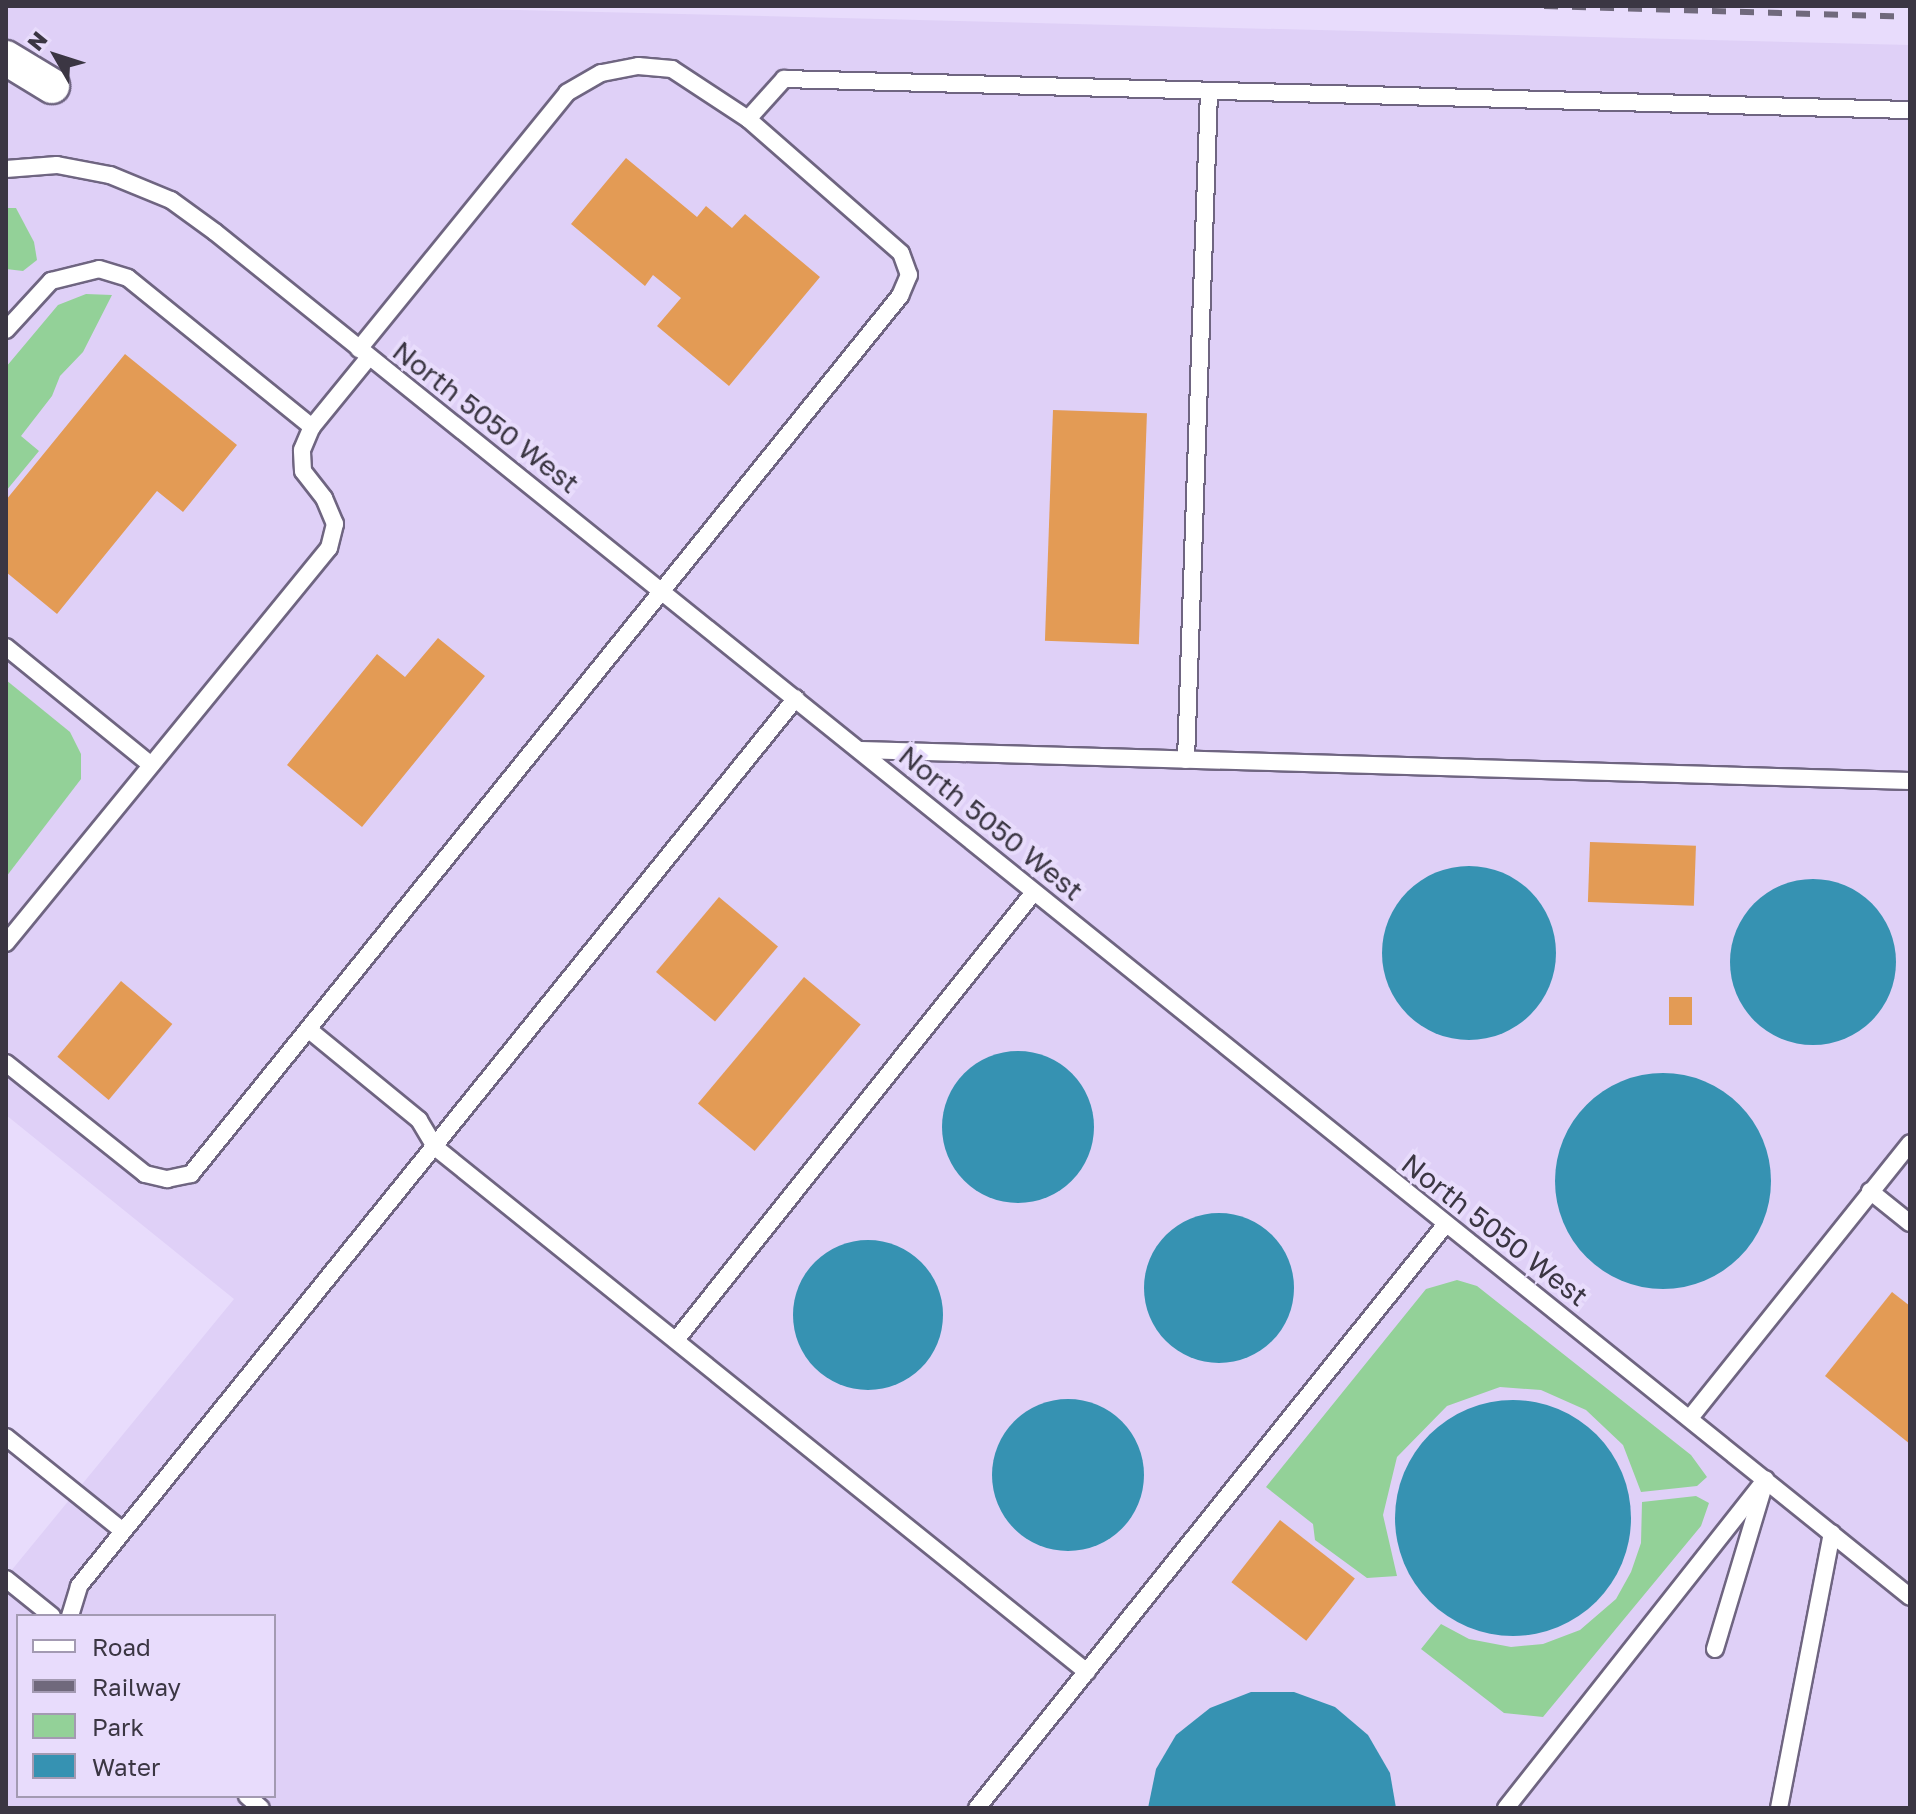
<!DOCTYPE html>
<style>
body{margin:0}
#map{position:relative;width:1916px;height:1814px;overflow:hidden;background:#e8dcfc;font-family:"Golos Text",sans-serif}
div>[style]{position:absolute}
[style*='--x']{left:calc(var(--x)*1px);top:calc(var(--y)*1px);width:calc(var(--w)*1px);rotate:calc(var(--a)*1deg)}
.built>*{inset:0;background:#dfd0f7}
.green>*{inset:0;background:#93d198}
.water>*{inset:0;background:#3692b2}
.round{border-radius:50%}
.building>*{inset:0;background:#e39b55;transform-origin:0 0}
.roads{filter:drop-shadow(2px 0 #6f6581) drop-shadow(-2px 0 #6f6581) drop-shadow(0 2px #6f6581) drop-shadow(0 -2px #6f6581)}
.service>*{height:16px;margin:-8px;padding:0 8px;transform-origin:8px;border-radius:8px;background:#fff}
.minor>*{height:34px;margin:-17px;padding:0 17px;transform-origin:17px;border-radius:17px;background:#fff}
.rail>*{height:6px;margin-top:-3px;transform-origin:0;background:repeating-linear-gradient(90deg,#70697c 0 14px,transparent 0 28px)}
span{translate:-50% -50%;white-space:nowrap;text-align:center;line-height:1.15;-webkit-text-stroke:8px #e8dcfc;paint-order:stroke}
.street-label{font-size:28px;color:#3b3643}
.frame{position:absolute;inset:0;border:8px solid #3b3643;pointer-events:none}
.legend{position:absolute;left:16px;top:1614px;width:260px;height:184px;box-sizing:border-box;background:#e8dcfc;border:2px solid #a39ab2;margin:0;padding:10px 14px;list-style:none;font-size:24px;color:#3b3643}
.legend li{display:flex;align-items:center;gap:16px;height:40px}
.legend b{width:40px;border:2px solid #a39ab2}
.north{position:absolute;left:16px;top:16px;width:80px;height:80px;-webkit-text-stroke:6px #e8dcfc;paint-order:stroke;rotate:309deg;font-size:22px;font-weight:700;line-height:32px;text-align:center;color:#3b3643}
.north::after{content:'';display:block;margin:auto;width:28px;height:36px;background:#3b3643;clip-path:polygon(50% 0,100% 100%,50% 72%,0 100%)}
</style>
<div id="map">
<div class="built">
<div style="clip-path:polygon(evenodd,6px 6px,364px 6px,1910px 45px,1910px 1808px,6px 1808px,6px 1577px,234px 1299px,6px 1115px,6px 6px,18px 1616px,274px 1616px,274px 1796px,18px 1796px,18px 1616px)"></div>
</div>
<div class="green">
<div style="clip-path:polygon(6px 208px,16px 208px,34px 242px,37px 260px,23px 271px,6px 269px)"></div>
<div style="clip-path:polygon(86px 294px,112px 295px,83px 352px,60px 376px,52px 396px,21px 436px,39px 451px,6px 491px,6px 367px,58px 305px)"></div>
<div style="clip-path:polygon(6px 680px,70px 732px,81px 754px,81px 779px,6px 877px)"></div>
<div style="clip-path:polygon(1457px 1280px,1477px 1286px,1691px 1455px,1707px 1477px,1697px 1486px,1641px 1492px,1623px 1445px,1586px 1410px,1541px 1390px,1500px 1387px,1447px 1406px,1397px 1457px,1383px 1515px,1397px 1576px,1367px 1578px,1315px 1540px,1313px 1524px,1266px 1487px,1426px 1289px)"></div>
<div style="clip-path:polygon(1696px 1496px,1709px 1503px,1701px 1526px,1543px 1717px,1504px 1713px,1421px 1649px,1441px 1624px,1469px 1639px,1511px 1647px,1543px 1644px,1580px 1630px,1616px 1599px,1631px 1572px,1641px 1543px,1642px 1502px)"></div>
</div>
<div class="water">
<div class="round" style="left:1382px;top:866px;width:174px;height:174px"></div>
<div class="round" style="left:1730px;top:879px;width:166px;height:166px"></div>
<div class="round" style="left:942px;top:1051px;width:152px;height:152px"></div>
<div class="round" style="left:1555px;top:1073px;width:216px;height:216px"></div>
<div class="round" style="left:1144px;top:1213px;width:150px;height:150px"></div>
<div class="round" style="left:793px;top:1240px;width:150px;height:150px"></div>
<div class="round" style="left:992px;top:1399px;width:152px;height:152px"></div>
<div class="round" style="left:1395px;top:1400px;width:236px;height:236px"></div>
<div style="clip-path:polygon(1251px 1692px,1294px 1692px,1335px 1707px,1368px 1735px,1390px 1773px,1396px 1808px,1148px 1808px,1156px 1769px,1176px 1735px,1210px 1708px)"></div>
</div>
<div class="building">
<div style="clip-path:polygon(626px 158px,697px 217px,706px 206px,732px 228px,745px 214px,820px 277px,729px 386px,657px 326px,681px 298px,653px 275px,645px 286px,571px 224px)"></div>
<div style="clip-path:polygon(125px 354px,237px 445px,183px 512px,157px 491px,57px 614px,6px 572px,6px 500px)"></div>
<div style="left:1053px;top:410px;width:94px;height:231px;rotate:2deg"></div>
<div style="clip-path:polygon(438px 638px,485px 676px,362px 827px,287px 765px,377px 654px,405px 677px)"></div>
<div style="left:1590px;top:842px;width:106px;height:60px;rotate:2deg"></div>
<div style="left:719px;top:897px;width:77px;height:98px;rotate:40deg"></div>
<div style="left:804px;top:977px;width:74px;height:165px;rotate:40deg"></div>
<div style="left:121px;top:981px;width:67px;height:99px;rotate:40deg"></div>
<div style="left:1669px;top:997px;width:23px;height:28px"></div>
<div style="clip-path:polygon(1892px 1292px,1910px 1306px,1910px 1444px,1825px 1376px)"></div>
<div style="left:1280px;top:1520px;width:95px;height:79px;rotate:38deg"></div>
</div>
<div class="roads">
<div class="service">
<div style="--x:748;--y:119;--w:54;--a:-48"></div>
<div style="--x:784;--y:79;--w:1126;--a:1.58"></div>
<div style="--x:6;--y:169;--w:51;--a:-4.5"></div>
<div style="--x:57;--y:165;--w:54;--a:10.7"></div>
<div style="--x:110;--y:175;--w:66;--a:22.3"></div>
<div style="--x:171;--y:200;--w:54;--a:36"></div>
<div style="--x:215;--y:232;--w:2176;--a:38.84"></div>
<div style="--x:6;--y:330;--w:67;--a:-47.4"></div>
<div style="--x:51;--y:281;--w:49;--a:-14"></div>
<div style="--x:99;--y:269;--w:30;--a:17"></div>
<div style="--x:128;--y:278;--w:237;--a:39"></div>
<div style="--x:312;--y:427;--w:90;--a:-50.8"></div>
<div style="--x:6;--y:647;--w:187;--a:39.1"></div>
<div style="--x:861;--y:750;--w:1049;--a:1.69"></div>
<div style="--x:1186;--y:760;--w:669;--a:-88.03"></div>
<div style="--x:6;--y:943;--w:510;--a:-50.73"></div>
<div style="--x:329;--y:548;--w:25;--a:-76"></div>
<div style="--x:335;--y:524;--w:28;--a:-113"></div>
<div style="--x:324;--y:498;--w:34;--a:-128"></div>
<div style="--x:303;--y:471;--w:21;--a:-93"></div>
<div style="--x:302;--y:450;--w:25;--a:-67"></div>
<div style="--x:308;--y:1029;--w:144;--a:39.3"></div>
<div style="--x:419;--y:1120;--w:31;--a:59"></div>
<div style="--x:435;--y:1147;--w:837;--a:38.84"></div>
<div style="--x:6;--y:1063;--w:178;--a:38.6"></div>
<div style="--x:145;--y:1174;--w:23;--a:13"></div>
<div style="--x:167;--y:1179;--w:25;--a:-12"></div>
<div style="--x:191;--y:1174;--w:1129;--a:-51.08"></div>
<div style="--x:900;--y:296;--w:23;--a:-67"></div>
<div style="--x:909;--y:275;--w:23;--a:-110"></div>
<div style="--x:901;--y:253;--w:203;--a:-138.8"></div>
<div style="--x:748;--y:119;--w:91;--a:-146.7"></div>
<div style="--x:672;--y:69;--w:34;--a:-175"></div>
<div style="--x:638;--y:66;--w:38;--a:169"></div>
<div style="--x:601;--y:73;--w:39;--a:150"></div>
<div style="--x:567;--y:93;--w:330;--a:129.1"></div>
<div style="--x:1870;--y:1191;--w:51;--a:38.7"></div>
<div style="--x:676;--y:1340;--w:573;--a:-51.37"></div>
<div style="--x:1690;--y:1418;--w:352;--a:-51.3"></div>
<div style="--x:6;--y:1437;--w:150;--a:38.8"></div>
<div style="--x:6;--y:1579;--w:59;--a:38.8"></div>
<div style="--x:70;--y:1616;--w:31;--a:-73"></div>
<div style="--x:79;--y:1586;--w:1141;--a:-51.08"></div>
<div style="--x:1715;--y:1649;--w:167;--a:-73.3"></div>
<div style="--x:247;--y:1796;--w:18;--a:41"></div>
<div style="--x:977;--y:1808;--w:748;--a:-51.24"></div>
<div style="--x:1506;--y:1808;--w:419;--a:-51.7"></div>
<div style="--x:1779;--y:1808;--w:280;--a:-79.1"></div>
</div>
<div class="minor">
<div style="--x:6;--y:58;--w:54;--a:31.3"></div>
</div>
</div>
<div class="rail">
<div style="--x:1544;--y:6;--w:366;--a:1.7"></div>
</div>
<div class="street-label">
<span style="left:486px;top:417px;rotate:38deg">North 5050 West</span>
<span style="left:991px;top:823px;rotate:39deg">North 5050 West</span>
<span style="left:1495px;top:1230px;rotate:38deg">North 5050 West</span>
</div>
<div class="frame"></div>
<ul class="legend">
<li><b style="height:10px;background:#fff"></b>Road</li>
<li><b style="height:10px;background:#70697c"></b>Railway</li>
<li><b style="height:22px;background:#93d198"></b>Park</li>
<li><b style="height:22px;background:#3692b2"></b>Water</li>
</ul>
<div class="north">N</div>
</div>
